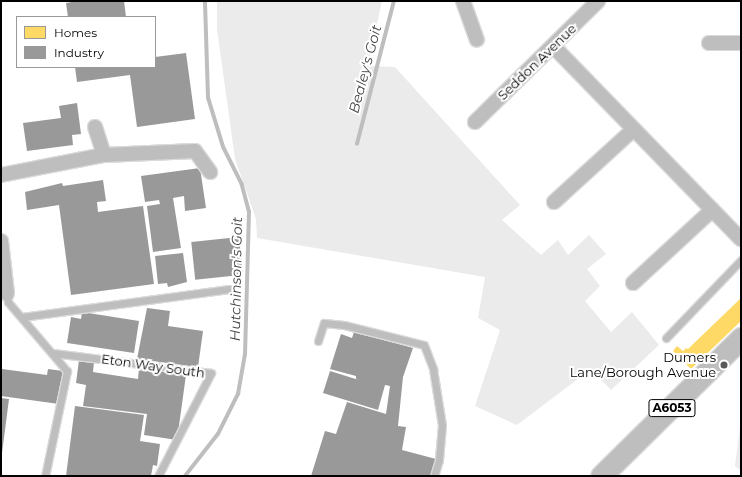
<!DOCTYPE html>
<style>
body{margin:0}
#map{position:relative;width:742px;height:477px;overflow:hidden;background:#fff;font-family:Montserrat,sans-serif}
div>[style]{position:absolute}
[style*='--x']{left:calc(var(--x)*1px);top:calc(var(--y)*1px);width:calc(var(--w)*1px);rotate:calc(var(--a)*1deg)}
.green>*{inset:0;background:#ebebeb}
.homes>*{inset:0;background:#ffd966}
.industry>*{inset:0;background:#999;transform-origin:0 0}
.stream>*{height:3.5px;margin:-1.75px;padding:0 1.75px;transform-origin:1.75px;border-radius:1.75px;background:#bebebe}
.roads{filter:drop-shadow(1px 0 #dbdbdb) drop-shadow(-1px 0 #dbdbdb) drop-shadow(0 1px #dbdbdb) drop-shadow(0 -1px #dbdbdb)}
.service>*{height:7px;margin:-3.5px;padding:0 3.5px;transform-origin:3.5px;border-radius:3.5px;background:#bebebe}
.minor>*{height:14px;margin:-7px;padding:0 7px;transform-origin:7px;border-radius:7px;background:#bebebe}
.primary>*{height:21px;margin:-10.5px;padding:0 10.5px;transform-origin:10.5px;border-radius:10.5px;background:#bebebe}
.dots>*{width:11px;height:11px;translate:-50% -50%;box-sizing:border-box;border:2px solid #fff;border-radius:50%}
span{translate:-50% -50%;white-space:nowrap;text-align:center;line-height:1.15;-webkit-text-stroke:4px #fff;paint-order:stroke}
.shield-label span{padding:1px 3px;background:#fff;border:1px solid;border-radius:3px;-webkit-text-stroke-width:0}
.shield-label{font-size:12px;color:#000;font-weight:700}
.street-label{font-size:13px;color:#000}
.poi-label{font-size:13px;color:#000}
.right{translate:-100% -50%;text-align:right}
.water-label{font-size:14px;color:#434343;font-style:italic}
.frame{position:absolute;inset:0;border:2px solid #000;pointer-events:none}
.legend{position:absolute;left:16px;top:16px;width:140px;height:52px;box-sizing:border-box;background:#fff;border:1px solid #999;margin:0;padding:5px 7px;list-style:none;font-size:12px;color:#000}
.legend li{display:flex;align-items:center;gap:8px;height:20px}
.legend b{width:20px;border:1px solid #999}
</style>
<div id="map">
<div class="green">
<div style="clip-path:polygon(217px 1px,382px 1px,368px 66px,395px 67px,520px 205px,502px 220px,541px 255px,558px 240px,568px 255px,589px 235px,606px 254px,587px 269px,600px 286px,585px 301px,611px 332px,632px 312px,659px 345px,611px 390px,591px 369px,517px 425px,475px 406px,500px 330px,478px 318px,485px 277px,257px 238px,256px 219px,235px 159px,217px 29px)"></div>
<div style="clip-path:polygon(741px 419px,741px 471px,735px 466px)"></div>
</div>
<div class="homes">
<div style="clip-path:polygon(741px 298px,741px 321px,691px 369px,673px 351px,677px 346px,683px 351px,686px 348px,688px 349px)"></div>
</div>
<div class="industry">
<div style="clip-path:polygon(77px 1px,124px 1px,126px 17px,68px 17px,66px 3px)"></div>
<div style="clip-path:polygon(186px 53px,195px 119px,137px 127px,130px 75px,77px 82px,75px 67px,155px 67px,155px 57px)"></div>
<div style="clip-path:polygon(77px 103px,81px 134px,72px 135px,73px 145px,27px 151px,23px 123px,61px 118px,59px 106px)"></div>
<div style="clip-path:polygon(200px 168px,206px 208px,185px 211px,184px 196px,173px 198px,181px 248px,153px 252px,147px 206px,160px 204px,159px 200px,145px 202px,141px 176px)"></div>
<div style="clip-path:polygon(103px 180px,106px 201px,97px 202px,98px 212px,143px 206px,154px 284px,71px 295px,59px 205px,27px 210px,25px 192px,62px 183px,63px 186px)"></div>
<div style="left:239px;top:237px;width:38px;height:48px;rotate:84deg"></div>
<div style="clip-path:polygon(183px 253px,187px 282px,168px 287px,167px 283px,158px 284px,155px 256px)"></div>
<div style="clip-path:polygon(147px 308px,170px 311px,168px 326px,203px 331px,198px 367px,137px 359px)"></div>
<div style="clip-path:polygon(82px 312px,139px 321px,134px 353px,67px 343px,71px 317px,81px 319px)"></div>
<div style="clip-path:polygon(354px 332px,413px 348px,403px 377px,398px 426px,406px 427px,402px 450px,436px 459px,431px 476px,311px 476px,325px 431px,336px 434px,347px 402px,386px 414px,390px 386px,385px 385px,378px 410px,323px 393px,330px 371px,362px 381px,356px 379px,356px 376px,330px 369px,341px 334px,352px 338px)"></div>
<div style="clip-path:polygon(79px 360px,94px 362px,93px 372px,138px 379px,139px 368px,186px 375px,177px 440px,144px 435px,147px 414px,83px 406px,86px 385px,76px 383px)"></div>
<div style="clip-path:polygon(2px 369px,47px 375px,48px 369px,63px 371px,59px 404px,1px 396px)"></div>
<div style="clip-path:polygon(1px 398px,9px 399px,2px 453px,1px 453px)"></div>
<div style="clip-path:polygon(75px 406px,144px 415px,140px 441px,160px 444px,157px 466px,153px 465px,151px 476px,66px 476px)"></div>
</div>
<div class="stream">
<div style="--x:357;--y:144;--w:148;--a:-75.5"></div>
<div style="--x:185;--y:476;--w:53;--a:-51.8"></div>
<div style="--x:218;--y:434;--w:45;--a:-63.4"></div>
<div style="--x:238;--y:394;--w:40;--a:-80"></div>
<div style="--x:245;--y:355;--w:143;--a:-88.4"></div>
<div style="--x:249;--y:212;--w:28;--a:-105"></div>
<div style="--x:242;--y:185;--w:42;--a:-116.6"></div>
<div style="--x:223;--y:147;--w:51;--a:-107"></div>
<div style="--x:208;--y:98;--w:97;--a:-91.8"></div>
</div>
<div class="roads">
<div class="service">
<div style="--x:7;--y:294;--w:8;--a:83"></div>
<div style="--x:8;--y:302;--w:91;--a:49.5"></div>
<div style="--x:67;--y:371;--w:107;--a:101.8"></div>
<div style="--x:22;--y:317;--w:209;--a:-7.7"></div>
<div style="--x:666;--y:338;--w:108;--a:-46.1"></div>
<div style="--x:318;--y:341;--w:19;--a:-72"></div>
<div style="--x:324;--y:323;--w:20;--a:6"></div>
<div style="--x:344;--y:325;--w:82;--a:14"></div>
<div style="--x:424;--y:345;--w:26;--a:69"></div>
<div style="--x:433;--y:369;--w:57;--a:80.9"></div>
<div style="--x:442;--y:425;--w:35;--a:95"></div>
<div style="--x:439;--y:460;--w:17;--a:107"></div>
<div style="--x:53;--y:353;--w:159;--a:7.2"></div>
<div style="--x:211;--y:373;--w:116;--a:117.2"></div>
</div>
<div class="minor">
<div style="--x:463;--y:1;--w:41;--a:70.3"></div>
<div style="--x:709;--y:43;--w:32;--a:0"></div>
<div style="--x:554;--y:47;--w:268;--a:45.8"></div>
<div style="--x:475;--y:122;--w:173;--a:-44.5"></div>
<div style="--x:95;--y:127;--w:29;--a:72"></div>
<div style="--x:1;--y:175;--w:105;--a:-11"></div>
<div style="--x:104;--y:155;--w:91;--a:-2.5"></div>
<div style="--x:195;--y:151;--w:26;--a:54"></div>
<div style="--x:554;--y:202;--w:108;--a:-42.4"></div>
<div style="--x:1;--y:241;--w:53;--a:83.5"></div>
<div style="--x:633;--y:283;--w:108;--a:-42.7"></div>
</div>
<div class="primary">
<div style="--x:601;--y:476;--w:197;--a:-44.6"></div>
</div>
</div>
<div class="dots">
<div style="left:724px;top:365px;background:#595959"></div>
</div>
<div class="shield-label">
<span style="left:672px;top:408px">A6053</span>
</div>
<div class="street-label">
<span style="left:537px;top:62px;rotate:-44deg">Seddon Avenue</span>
<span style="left:153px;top:366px;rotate:8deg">Eton Way South</span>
</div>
<div class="poi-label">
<span class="right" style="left:716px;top:365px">Dumers<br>Lane/Borough Avenue</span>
</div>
<div class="water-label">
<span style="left:365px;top:69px;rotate:-75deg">Bealey's Goit</span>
<span style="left:236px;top:279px;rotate:-89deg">Hutchinson's Goit</span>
</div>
<div class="frame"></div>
<ul class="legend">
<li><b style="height:11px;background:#ffd966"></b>Homes</li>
<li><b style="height:11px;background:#999"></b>Industry</li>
</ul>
</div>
